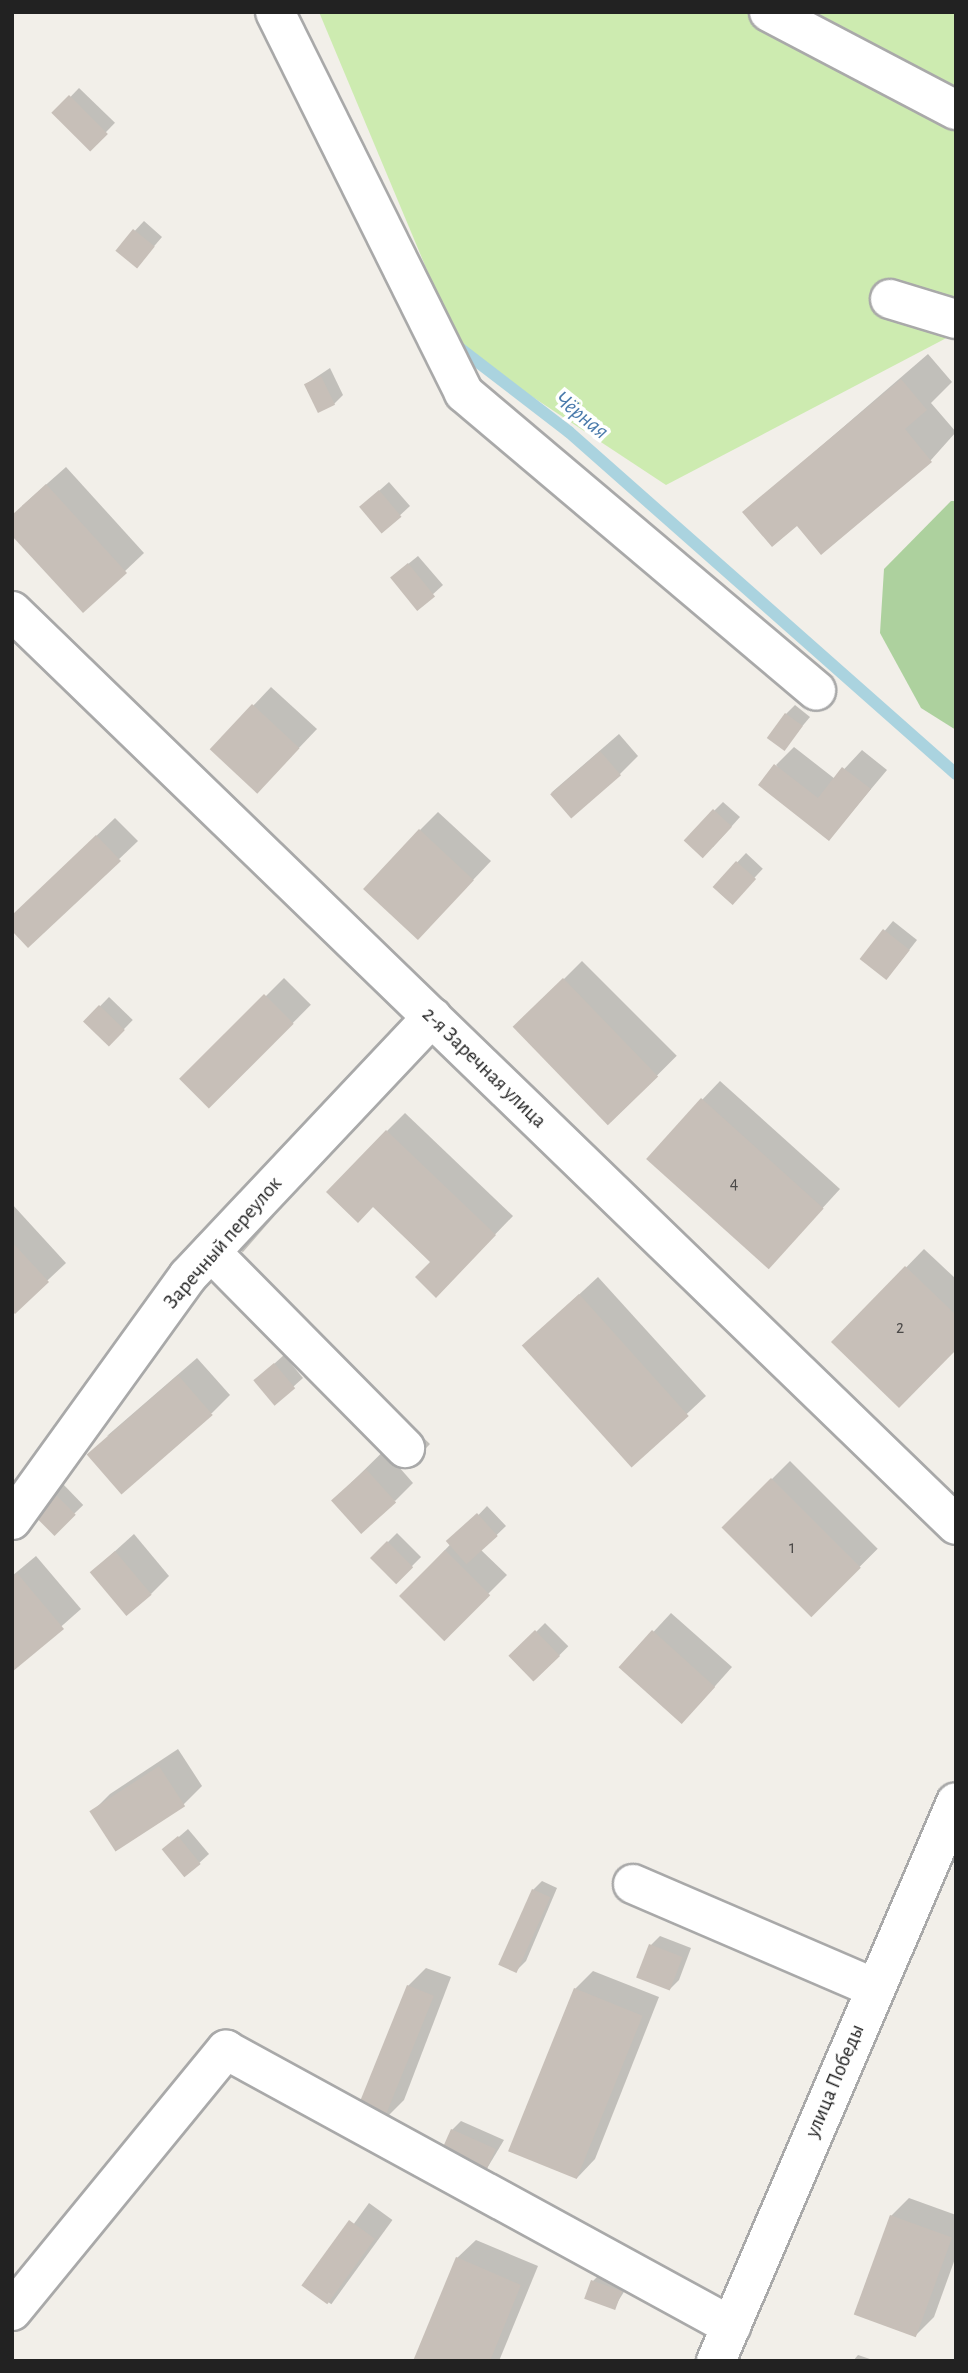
<!DOCTYPE html>
<meta charset="utf-8">
<style>
body{margin:0}
#map{position:relative;width:968px;height:2373px;overflow:hidden;background:#f2efe9;font-family:"Alegreya Sans",sans-serif}
div>[style]{position:absolute}
[style*='--x']{left:calc(var(--x)*1px);top:calc(var(--y)*1px);width:calc(var(--w)*1px);rotate:calc(var(--a)*1deg)}
.grass>*{inset:0;background:#cdebb0}
.forest>*{inset:0;background:#add19e}
.shadow>*{inset:0;background:#0003;transform-origin:0 0}
.stream>*{height:12px;margin:-6px;padding:0 6px;transform-origin:6px;border-radius:6px;background:#aad3df}
.building>*{inset:0;background:#c7bfb8;transform-origin:0 0}
.roads{filter:drop-shadow(2px 0 #a9a9a9) drop-shadow(-2px 0 #a9a9a9) drop-shadow(0 2px #a9a9a9) drop-shadow(0 -2px #a9a9a9)}
.minor>*{height:38px;margin:-19px;padding:0 19px;transform-origin:19px;border-radius:19px;background:#fff}
span{translate:-50% -50%;white-space:nowrap;text-align:center;line-height:1.15;-webkit-text-stroke:7px #fff;paint-order:stroke}
.number-label{font-size:18px;color:#4b4948}
.number-label span{-webkit-text-stroke-width:0}
.street-label{font-size:21px;color:#222}
.water-label{font-size:23px;color:#4a7aab;font-style:italic}
.frame{position:absolute;inset:0;border:14px solid #222;pointer-events:none}
</style>
<div id="map">
<div class="grass">
<div style="clip-path:polygon(319px 12px,956px 12px,956px 333px,666px 485px,460px 349px)"></div>
</div>
<div class="forest">
<div style="clip-path:polygon(951px 501px,956px 501px,956px 730px,921px 708px,880px 633px,884px 569px)"></div>
</div>
<div class="shadow">
<div style="left:79px;top:88px;width:50px;height:35px;rotate:44deg"></div>
<div style="clip-path:polygon(144px 221px,162px 237px,144px 258px,117px 250px)"></div>
<div style="clip-path:polygon(928px 354px,952px 382px,931px 403px,956px 432px,931px 460px,821px 553px,797px 524px,745px 512px)"></div>
<div style="clip-path:polygon(330px 368px,343px 395px,334px 404px,306px 384px)"></div>
<div style="clip-path:polygon(66px 467px,144px 553px,83px 611px,22px 506px)"></div>
<div style="clip-path:polygon(389px 482px,410px 506px,383px 531px,371px 498px)"></div>
<div style="clip-path:polygon(418px 556px,443px 585px,418px 608px,402px 569px)"></div>
<div style="clip-path:polygon(271px 687px,317px 729px,276px 772px,213px 748px)"></div>
<div style="clip-path:polygon(795px 705px,810px 717px,784px 748px,786px 714px)"></div>
<div style="clip-path:polygon(619px 734px,638px 756px,620px 774px,551px 793px)"></div>
<div style="clip-path:polygon(794px 747px,835px 779px,862px 750px,887px 770px,829px 839px,776px 765px)"></div>
<div style="clip-path:polygon(723px 802px,740px 817px,713px 847px,714px 811px)"></div>
<div style="clip-path:polygon(438px 812px,491px 861px,436px 919px,420px 830px)"></div>
<div style="clip-path:polygon(115px 818px,138px 841px,28px 946px,25px 904px)"></div>
<div style="left:746px;top:853px;width:23px;height:47px;rotate:43deg"></div>
<div style="clip-path:polygon(893px 921px,917px 940px,895px 968px,862px 958px)"></div>
<div style="left:582px;top:961px;width:134px;height:93px;rotate:45deg"></div>
<div style="left:284px;top:978px;width:38px;height:144px;rotate:45deg"></div>
<div style="left:109px;top:997px;width:33px;height:34px;rotate:44deg"></div>
<div style="clip-path:polygon(720px 1081px,840px 1189px,786px 1248px,702px 1100px)"></div>
<div style="clip-path:polygon(405px 1113px,513px 1216px,454px 1277px,432px 1262px,387px 1131px)"></div>
<div style="left:257px;top:1201px;width:23px;height:48px;rotate:41deg"></div>
<div style="clip-path:polygon(12px 1204px,66px 1263px,15px 1311px,12px 1308px)"></div>
<div style="clip-path:polygon(924px 1249px,956px 1279px,956px 1348px,834px 1342px)"></div>
<div style="clip-path:polygon(598px 1277px,706px 1396px,632px 1465px,543px 1328px)"></div>
<div style="clip-path:polygon(284px 1355px,303px 1378px,275px 1403px,265px 1372px)"></div>
<div style="clip-path:polygon(197px 1358px,230px 1395px,212px 1413px,107px 1436px)"></div>
<div style="clip-path:polygon(410px 1425px,430px 1444px,406px 1469px,392px 1459px,413px 1483px,395px 1501px,351px 1483px)"></div>
<div style="left:790px;top:1461px;width:124px;height:93px;rotate:45deg"></div>
<div style="left:61px;top:1482px;width:32px;height:41px;rotate:46deg"></div>
<div style="clip-path:polygon(487px 1506px,506px 1526px,481px 1550px,507px 1575px,444px 1638px,401px 1596px)"></div>
<div style="left:397px;top:1533px;width:34px;height:35px;rotate:45deg"></div>
<div style="clip-path:polygon(134px 1534px,169px 1576px,151px 1594px,92px 1572px)"></div>
<div style="clip-path:polygon(36px 1556px,81px 1609px,12px 1670px,12px 1576px)"></div>
<div style="clip-path:polygon(671px 1613px,732px 1667px,700px 1703px,621px 1667px)"></div>
<div style="left:545px;top:1623px;width:33px;height:47px;rotate:45deg"></div>
<div style="clip-path:polygon(178px 1749px,202px 1786px,184px 1804px,92px 1812px,110px 1794px)"></div>
<div style="clip-path:polygon(188px 1829px,209px 1854px,186px 1875px,173px 1842px)"></div>
<div style="clip-path:polygon(542px 1881px,557px 1888px,526px 1961px,517px 1970px,533px 1890px)"></div>
<div style="clip-path:polygon(660px 1936px,691px 1948px,679px 1980px,670px 1989px,651px 1945px)"></div>
<div style="clip-path:polygon(426px 1968px,451px 1977px,404px 2100px,385px 2119px,408px 1986px)"></div>
<div style="clip-path:polygon(593px 1971px,659px 1997px,595px 2159px,577px 2178px,575px 1989px)"></div>
<div style="clip-path:polygon(461px 2121px,504px 2140px,483px 2175px,452px 2130px)"></div>
<div style="clip-path:polygon(909px 2198px,956px 2215px,956px 2256px,934px 2317px,916px 2335px,891px 2216px)"></div>
<div style="left:369px;top:2203px;width:29px;height:104px;rotate:36deg"></div>
<div style="clip-path:polygon(476px 2240px,538px 2266px,499px 2361px,414px 2361px,457px 2258px)"></div>
<div style="clip-path:polygon(602px 2272px,630px 2282px,614px 2308px,593px 2281px)"></div>
<div style="clip-path:polygon(858px 2355px,876px 2361px,853px 2361px)"></div>
</div>
<div class="stream">
<div style="--x:453;--y:343;--w:146;--a:37.5"></div>
<div style="--x:569;--y:432;--w:516;--a:41.47"></div>
</div>
<div class="building">
<div style="left:69px;top:95px;width:55px;height:25px;rotate:45deg"></div>
<div style="left:133px;top:229px;width:28px;height:28px;rotate:39deg"></div>
<div style="left:321px;top:376px;width:32px;height:19px;rotate:64deg"></div>
<div style="clip-path:polygon(901px 379px,927px 410px,905px 429px,932px 462px,821px 555px,797px 526px,772px 547px,742px 512px)"></div>
<div style="clip-path:polygon(46px 484px,127px 573px,83px 613px,12px 536px,12px 515px)"></div>
<div style="left:379px;top:490px;width:35px;height:26px;rotate:50deg"></div>
<div style="left:408px;top:563px;width:43px;height:23px;rotate:51deg"></div>
<div style="left:252px;top:704px;width:65px;height:62px;rotate:43deg"></div>
<div style="left:785px;top:713px;width:22px;height:31px;rotate:36deg"></div>
<div style="left:600px;top:751px;width:32px;height:66px;rotate:49deg"></div>
<div style="clip-path:polygon(774px 764px,818px 798px,842px 767px,871px 789px,829px 841px,758px 785px)"></div>
<div style="left:713px;top:809px;width:26px;height:43px;rotate:43deg"></div>
<div style="left:419px;top:829px;width:75px;height:82px;rotate:43deg"></div>
<div style="clip-path:polygon(96px 835px,121px 861px,28px 948px,12px 931px,12px 915px)"></div>
<div style="left:736px;top:861px;width:27px;height:35px;rotate:42deg"></div>
<div style="left:883px;top:929px;width:34px;height:38px;rotate:38deg"></div>
<div style="left:563px;top:978px;width:137px;height:70px;rotate:46deg"></div>
<div style="left:264px;top:994px;width:42px;height:120px;rotate:45deg"></div>
<div style="left:99px;top:1005px;width:36px;height:23px;rotate:44deg"></div>
<div style="left:701px;top:1098px;width:165px;height:82px;rotate:42deg"></div>
<div style="clip-path:polygon(386px 1130px,496px 1235px,436px 1298px,415px 1277px,430px 1262px,373px 1207px,358px 1223px,326px 1192px)"></div>
<div style="clip-path:polygon(12px 1242px,49px 1282px,15px 1314px,12px 1311px)"></div>
<div style="clip-path:polygon(905px 1266px,956px 1315px,956px 1350px,899px 1408px,831px 1342px)"></div>
<div style="left:579px;top:1294px;width:164px;height:77px;rotate:48deg"></div>
<div style="left:274px;top:1363px;width:33px;height:27px;rotate:50deg"></div>
<div style="left:178px;top:1375px;width:53px;height:121px;rotate:49deg"></div>
<div style="left:366px;top:1469px;width:45px;height:47px;rotate:48deg"></div>
<div style="left:771px;top:1478px;width:127px;height:70px;rotate:45deg"></div>
<div style="left:51px;top:1490px;width:35px;height:30px;rotate:45deg"></div>
<div style="left:477px;top:1513px;width:31px;height:42px;rotate:48deg"></div>
<div style="left:387px;top:1541px;width:37px;height:24px;rotate:45deg"></div>
<div style="left:445px;top:1550px;width:64px;height:65px;rotate:45deg"></div>
<div style="left:115px;top:1551px;width:57px;height:33px;rotate:50deg"></div>
<div style="clip-path:polygon(17px 1573px,64px 1629px,12px 1672px,12px 1577px)"></div>
<div style="left:535px;top:1630px;width:36px;height:37px;rotate:46deg"></div>
<div style="left:652px;top:1630px;width:85px;height:50px;rotate:42deg"></div>
<div style="left:159px;top:1766px;width:48px;height:83px;rotate:57deg"></div>
<div style="left:178px;top:1836px;width:36px;height:21px;rotate:51deg"></div>
<div style="left:532px;top:1889px;width:20px;height:83px;rotate:24deg"></div>
<div style="left:649px;top:1944px;width:36px;height:36px;rotate:21deg"></div>
<div style="left:407px;top:1985px;width:29px;height:135px;rotate:22deg"></div>
<div style="left:574px;top:1988px;width:74px;height:176px;rotate:22deg"></div>
<div style="left:451px;top:2129px;width:49px;height:30px;rotate:24deg"></div>
<div style="left:890px;top:2215px;width:66px;height:106px;rotate:20deg"></div>
<div style="left:349px;top:2220px;width:32px;height:81px;rotate:36deg"></div>
<div style="clip-path:polygon(456px 2257px,521px 2285px,490px 2361px,413px 2361px)"></div>
<div style="left:591px;top:2280px;width:33px;height:20px;rotate:20deg"></div>
</div>
<div class="roads">
<div class="minor">
<div style="--x:275;--y:12;--w:425;--a:63.6"></div>
<div style="--x:464;--y:393;--w:461;--a:40.2"></div>
<div style="--x:769;--y:12;--w:211;--a:27.7"></div>
<div style="--x:890;--y:299;--w:69;--a:16.9"></div>
<div style="--x:12;--y:611;--w:1314;--a:44.07"></div>
<div style="--x:211;--y:1252;--w:276;--a:45.3"></div>
<div style="--x:12;--y:1520;--w:301;--a:-54.2"></div>
<div style="--x:188;--y:1276;--w:356;--a:-46.7"></div>
<div style="--x:633;--y:1884;--w:263;--a:23.3"></div>
<div style="--x:12;--y:2311;--w:338;--a:-50.7"></div>
<div style="--x:226;--y:2050;--w:576;--a:28.66"></div>
<div style="--x:716;--y:2361;--w:608;--a:-66.76"></div>
</div>
</div>
<div class="number-label">
<span style="left:734px;top:1184px">4</span>
<span style="left:900px;top:1328px">2</span>
<span style="left:792px;top:1548px">1</span>
</div>
<div class="street-label">
<span style="left:484px;top:1068px;rotate:44deg">2-я Заречная улица</span>
<span style="left:223px;top:1243px;rotate:-49deg">Заречный переулок</span>
<span style="left:835px;top:2081px;rotate:-67deg">улица Победы</span>
</div>
<div class="water-label">
<span style="left:581px;top:416px;rotate:39deg">Чёрная</span>
</div>
<div class="frame"></div>
</div>
